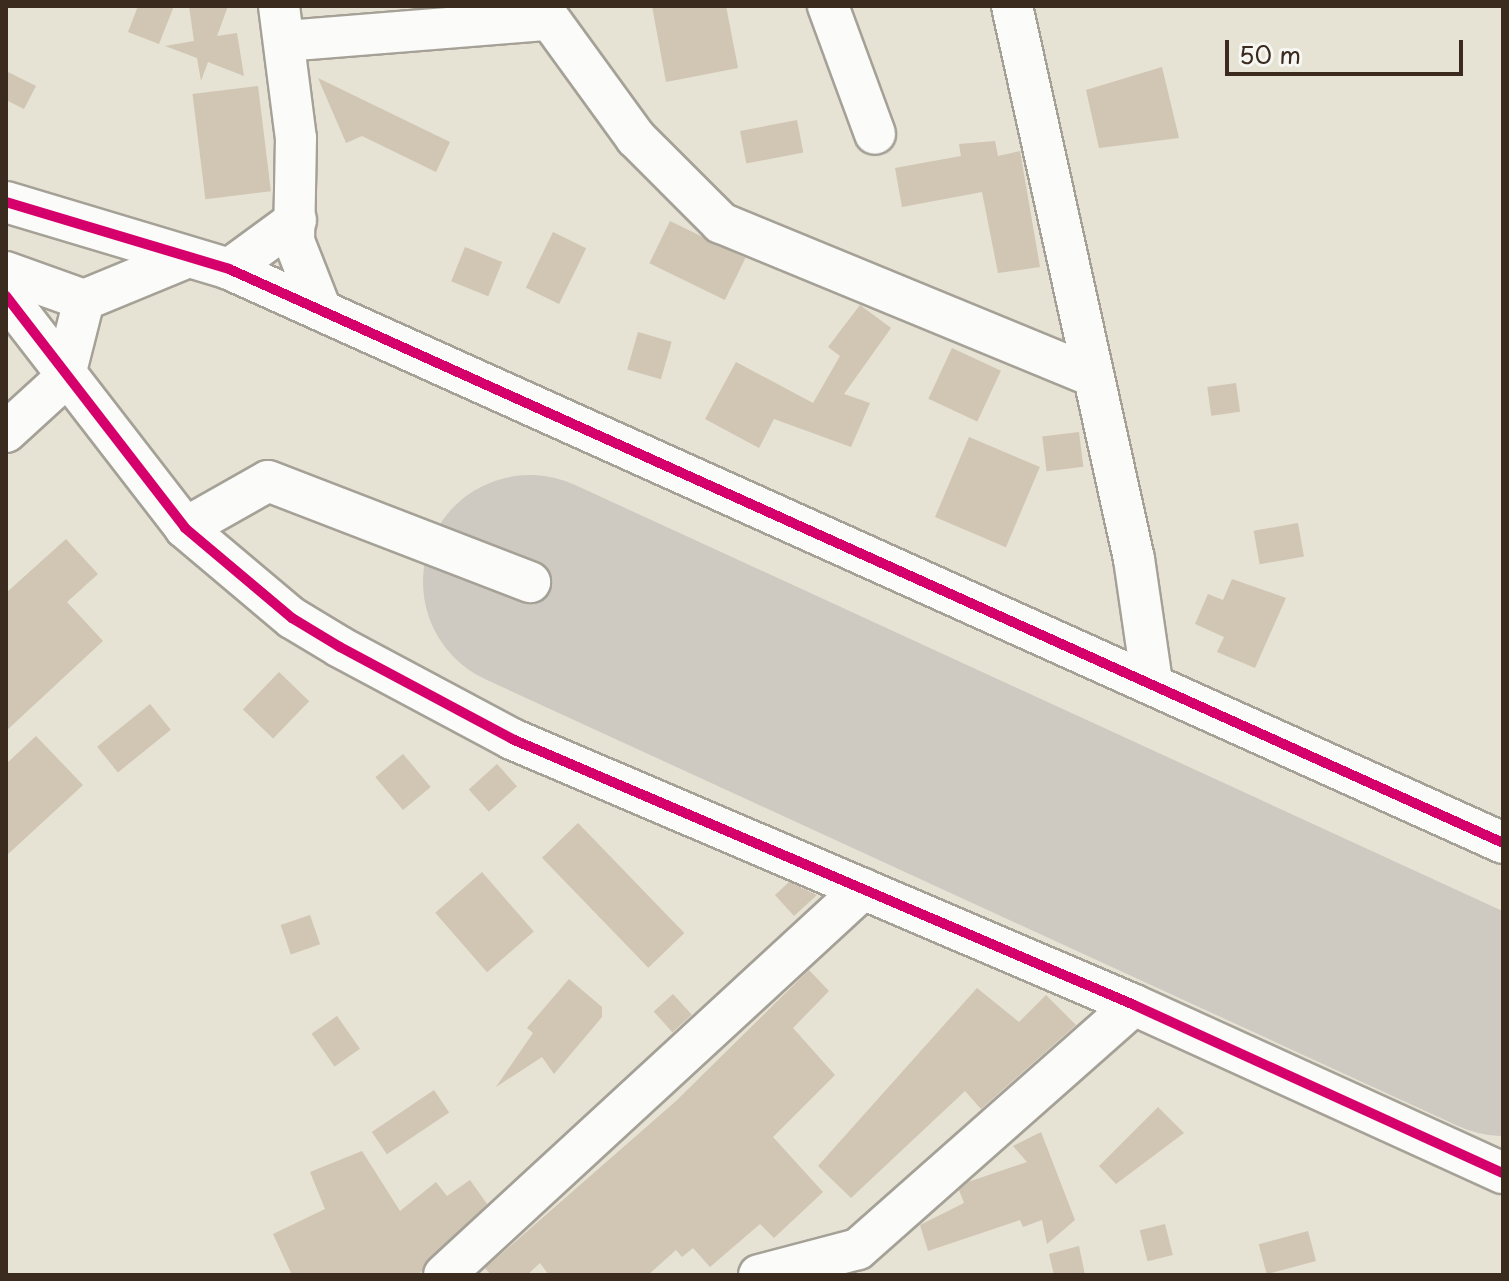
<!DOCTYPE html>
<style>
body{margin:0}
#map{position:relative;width:1509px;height:1281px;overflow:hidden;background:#e6e2d4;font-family:"Playpen Sans",sans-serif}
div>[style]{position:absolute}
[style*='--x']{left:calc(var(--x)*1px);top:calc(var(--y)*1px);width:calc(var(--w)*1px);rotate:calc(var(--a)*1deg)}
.runway>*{height:214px;margin:-107px;padding:0 107px;transform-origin:107px;border-radius:107px;background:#cecac2}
.building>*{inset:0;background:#d1c5b4;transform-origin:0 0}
.roads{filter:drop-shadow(2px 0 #a5a197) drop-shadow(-2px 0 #a5a197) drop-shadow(0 2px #a5a197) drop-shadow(0 -2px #a5a197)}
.minor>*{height:40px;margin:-20px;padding:0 20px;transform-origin:20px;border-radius:20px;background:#fbfbf9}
.cycleway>*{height:10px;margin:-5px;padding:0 5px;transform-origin:5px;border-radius:5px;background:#d6006c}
span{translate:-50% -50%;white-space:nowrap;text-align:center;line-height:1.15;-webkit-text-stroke:8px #f6f6f2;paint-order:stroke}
.frame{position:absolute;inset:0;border:8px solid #3b2a1e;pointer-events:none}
.scale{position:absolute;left:1225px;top:40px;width:238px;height:36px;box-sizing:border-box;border:4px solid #3b2a1e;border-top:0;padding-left:10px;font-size:24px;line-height:28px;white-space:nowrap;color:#3b2a1e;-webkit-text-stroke:6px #f6f6f2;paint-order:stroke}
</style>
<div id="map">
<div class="runway">
<div style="--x:530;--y:582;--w:1071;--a:24.67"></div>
</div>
<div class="building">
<div style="clip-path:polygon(138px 6px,174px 6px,159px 44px,128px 32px)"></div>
<div style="clip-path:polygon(189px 6px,228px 6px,217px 36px,237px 33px,244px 76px,208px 62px,201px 81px,197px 58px,165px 46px,194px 41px)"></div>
<div style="clip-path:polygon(652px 6px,726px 6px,738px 68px,666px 82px)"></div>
<div style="clip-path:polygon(1162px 67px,1179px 138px,1099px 148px,1086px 90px)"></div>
<div style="clip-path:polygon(6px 71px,36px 86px,24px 109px,6px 100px)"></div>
<div style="clip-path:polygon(318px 78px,450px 142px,436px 172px,362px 136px,346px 143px)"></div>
<div style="left:258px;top:86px;width:106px;height:66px;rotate:83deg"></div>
<div style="left:797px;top:120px;width:33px;height:58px;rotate:79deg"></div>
<div style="clip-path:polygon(995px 141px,998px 156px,1020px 151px,1040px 267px,998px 273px,982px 192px,902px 207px,895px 168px,961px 156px,959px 144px)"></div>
<div style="left:670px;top:221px;width:84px;height:47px;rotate:26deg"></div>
<div style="left:553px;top:232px;width:37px;height:62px;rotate:26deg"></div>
<div style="left:465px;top:247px;width:40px;height:37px;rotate:22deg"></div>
<div style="clip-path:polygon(860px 305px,891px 328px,844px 394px,870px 403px,851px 447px,774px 419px,759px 448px,705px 419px,736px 362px,813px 403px,840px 356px,828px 347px)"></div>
<div style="left:638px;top:332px;width:35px;height:39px;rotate:16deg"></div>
<div style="left:952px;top:348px;width:54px;height:56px;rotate:25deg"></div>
<div style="left:1236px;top:383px;width:29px;height:29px;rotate:82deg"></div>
<div style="left:1079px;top:432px;width:35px;height:37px;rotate:83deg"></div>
<div style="left:969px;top:437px;width:77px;height:87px;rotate:23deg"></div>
<div style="left:1298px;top:523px;width:34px;height:45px;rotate:80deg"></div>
<div style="clip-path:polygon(66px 539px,98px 574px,67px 602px,103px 641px,6px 731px,6px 593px)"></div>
<div style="clip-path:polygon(1232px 579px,1286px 598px,1255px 668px,1217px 652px,1224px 637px,1195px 624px,1208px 594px,1223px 600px)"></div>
<div style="left:279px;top:672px;width:42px;height:52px;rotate:44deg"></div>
<div style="left:150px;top:704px;width:33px;height:68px;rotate:51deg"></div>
<div style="clip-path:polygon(36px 736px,83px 785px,6px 856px,6px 764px)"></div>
<div style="left:403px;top:754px;width:43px;height:36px;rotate:50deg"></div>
<div style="left:497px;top:764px;width:30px;height:38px;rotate:48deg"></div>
<div style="left:578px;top:823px;width:153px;height:50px;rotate:46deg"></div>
<div style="left:482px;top:872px;width:79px;height:62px;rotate:49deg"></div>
<div style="clip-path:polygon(789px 882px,817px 895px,794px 916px,775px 895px)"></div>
<div style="left:310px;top:915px;width:31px;height:31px;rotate:71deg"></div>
<div style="clip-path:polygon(809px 970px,829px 991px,793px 1028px,835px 1075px,773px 1137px,823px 1192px,774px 1238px,760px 1224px,710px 1267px,693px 1248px,682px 1257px,676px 1250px,648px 1275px,549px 1275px,540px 1263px,527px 1275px,491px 1275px,485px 1268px,676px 1101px)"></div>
<div style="clip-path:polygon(569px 979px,602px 1007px,602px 1017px,554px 1074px,542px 1057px,496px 1087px,533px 1033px,527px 1028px)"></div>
<div style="clip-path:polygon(977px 988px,1019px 1022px,1046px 995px,1076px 1025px,981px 1109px,965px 1091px,851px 1198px,818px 1166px)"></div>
<div style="left:673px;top:994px;width:28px;height:26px;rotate:48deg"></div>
<div style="left:337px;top:1016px;width:40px;height:31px;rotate:55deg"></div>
<div style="left:434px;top:1090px;width:27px;height:75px;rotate:56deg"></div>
<div style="clip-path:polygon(1158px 1107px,1184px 1133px,1116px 1184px,1099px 1166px)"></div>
<div style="clip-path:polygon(1041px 1132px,1075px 1220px,1047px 1244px,1042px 1220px,1023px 1227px,1020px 1220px,928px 1251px,920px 1225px,964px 1203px,959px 1190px,968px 1182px,1027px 1162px,1013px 1146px)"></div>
<div style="clip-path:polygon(362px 1151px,400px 1211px,436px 1182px,447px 1196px,470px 1180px,487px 1204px,418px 1275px,292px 1275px,273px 1234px,325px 1209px,310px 1172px)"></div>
<div style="left:1165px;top:1224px;width:32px;height:26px;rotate:76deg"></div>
<div style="left:1308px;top:1231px;width:31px;height:51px;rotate:75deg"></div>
<div style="clip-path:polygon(1079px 1246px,1085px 1275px,1054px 1275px,1049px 1254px)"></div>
</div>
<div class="roads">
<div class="minor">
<div style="--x:279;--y:6;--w:133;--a:82.7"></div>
<div style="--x:296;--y:138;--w:103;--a:91.1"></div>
<div style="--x:294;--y:241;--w:74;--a:68.6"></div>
<div style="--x:540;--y:6;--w:163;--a:54"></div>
<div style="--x:636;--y:138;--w:120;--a:45"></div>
<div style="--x:721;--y:223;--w:402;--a:22.4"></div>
<div style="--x:828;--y:6;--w:136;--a:69.8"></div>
<div style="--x:1012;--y:6;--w:566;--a:77.56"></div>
<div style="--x:1134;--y:559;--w:125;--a:81.7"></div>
<div style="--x:285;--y:41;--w:262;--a:-4.6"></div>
<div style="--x:6;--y:202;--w:233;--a:16.7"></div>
<div style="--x:229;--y:269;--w:1397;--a:24.25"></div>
<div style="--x:229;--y:269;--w:83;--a:-36.2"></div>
<div style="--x:6;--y:272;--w:83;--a:19.7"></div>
<div style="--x:6;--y:296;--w:293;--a:52.3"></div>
<div style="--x:185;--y:528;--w:140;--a:40.1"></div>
<div style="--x:292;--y:618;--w:56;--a:31.1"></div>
<div style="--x:340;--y:647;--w:195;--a:28.1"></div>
<div style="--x:512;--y:739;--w:676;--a:23.15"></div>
<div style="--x:1134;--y:1005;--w:405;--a:24.5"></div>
<div style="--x:6;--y:432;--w:79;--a:-42.4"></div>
<div style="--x:64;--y:379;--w:81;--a:-75.8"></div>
<div style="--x:84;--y:300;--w:105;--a:-22.4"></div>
<div style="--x:185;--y:528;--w:95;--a:-29.5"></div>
<div style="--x:268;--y:481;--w:281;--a:21.1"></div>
<div style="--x:444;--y:1275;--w:570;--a:-42.65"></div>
<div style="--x:759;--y:1275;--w:102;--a:-14.7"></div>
<div style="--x:858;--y:1249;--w:368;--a:-41.5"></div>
</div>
</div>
<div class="cycleway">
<div style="--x:6;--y:202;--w:233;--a:16.7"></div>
<div style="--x:229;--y:269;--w:1397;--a:24.25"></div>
<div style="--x:6;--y:296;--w:293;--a:52.3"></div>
<div style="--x:185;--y:528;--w:140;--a:40.1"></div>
<div style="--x:292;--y:618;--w:56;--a:31.1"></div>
<div style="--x:340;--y:647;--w:195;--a:28.1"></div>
<div style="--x:512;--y:739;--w:676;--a:23.15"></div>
<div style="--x:1134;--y:1005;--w:405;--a:24.5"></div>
</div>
<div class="frame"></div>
<div class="scale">50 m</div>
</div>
